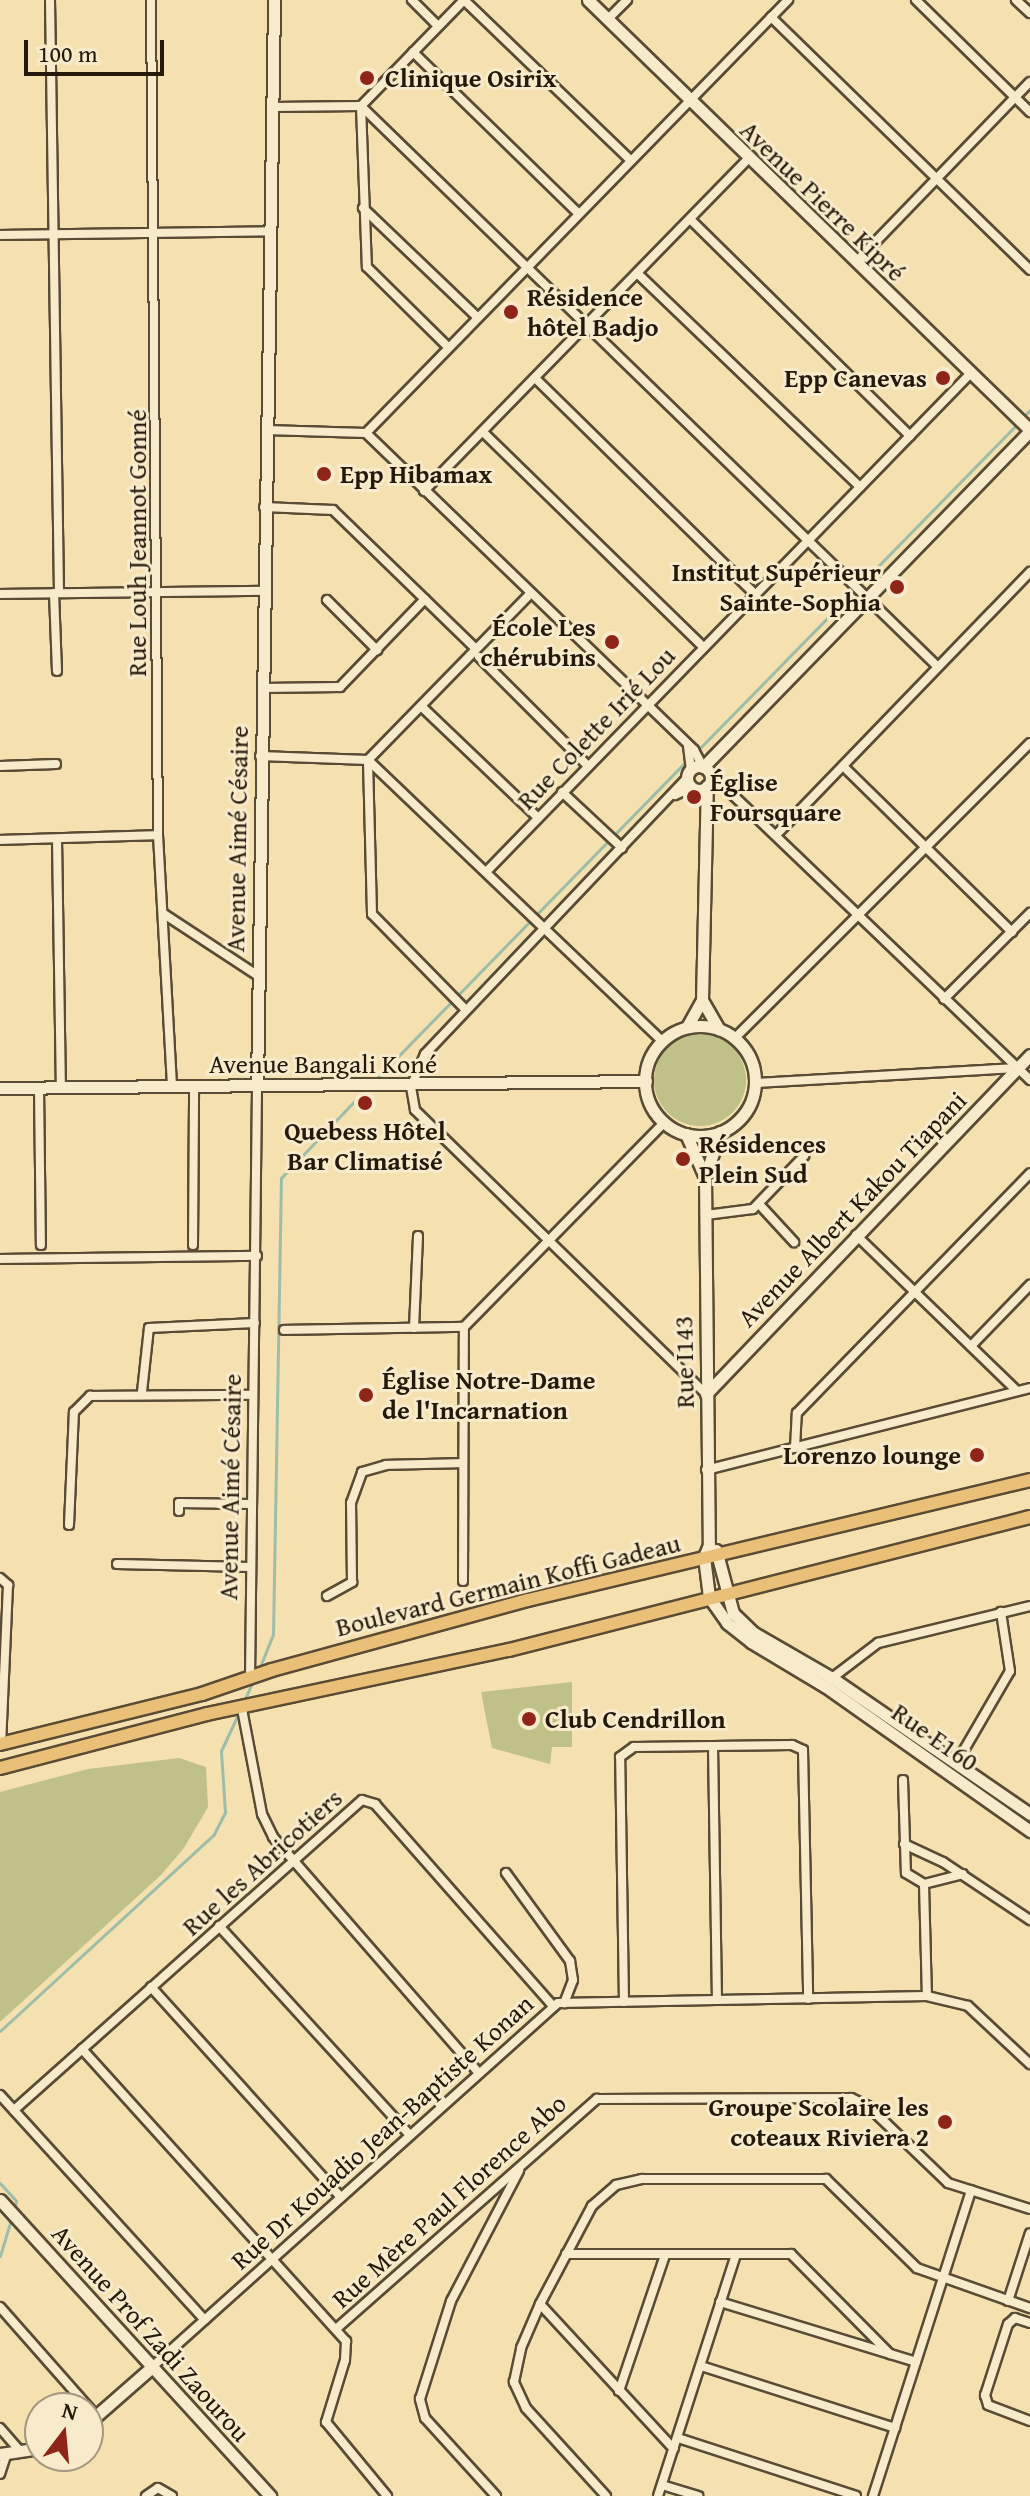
<!DOCTYPE html>
<meta charset="utf-8">
<style>
body{margin:0}
#map{position:relative;width:1030px;height:2496px;overflow:hidden;background:#f5e0b0;font-family:"Gentium Book Plus",serif}
div>[style]{position:absolute}
[style*='--x']{left:calc(var(--x)*1px);top:calc(var(--y)*1px);width:calc(var(--w)*1px);rotate:calc(var(--a)*1deg)}
.green>*{inset:0;background:#c0c188}
.round{border-radius:50%}
.stream>*{height:3px;margin:-1.5px;padding:0 1.5px;transform-origin:1.5px;border-radius:1.5px;background:#9dbda8}
.roads{filter:drop-shadow(2px 0 #594b34) drop-shadow(-2px 0 #594b34) drop-shadow(0 2px #594b34) drop-shadow(0 -2px #594b34)}
.street>*{height:8px;margin:-4px;padding:0 4px;transform-origin:4px;border-radius:4px;background:#f8ebcc}
.secondary>*{height:11px;margin:-5.5px;padding:0 5.5px;transform-origin:5.5px;border-radius:5.5px;background:#f8ebcc}
.secondary>.ring{margin:-5.5px;padding:0;box-sizing:content-box;background:none;border:11px solid #f8ebcc;border-radius:50%}
.primary>*{height:12px;margin:-6px;padding:0 6px;transform-origin:6px;border-radius:6px;background:#eac078}
.dots>*{width:22px;height:22px;translate:-50% -50%;box-sizing:border-box;border:4px solid #f8ebcc;border-radius:50%}
span{translate:-50% -50%;white-space:nowrap;text-align:center;line-height:1.15;-webkit-text-stroke:6px #f8ebcc;paint-order:stroke}
.poi-label{font-size:26px;color:#25190b;font-weight:700}
.left{translate:0 -50%;text-align:left}
.right{translate:-100% -50%;text-align:right}
.street-label{font-size:26px;color:#25190b}
.north{position:absolute;left:24px;top:2392px;width:80px;height:80px;box-sizing:border-box;background:#f8ebcc;border:2px solid #a4977f;border-radius:50%;rotate:16deg;font-size:22px;font-weight:700;line-height:32px;text-align:center;color:#25190b}
.north::after{content:'';display:block;margin:auto;width:28px;height:36px;background:#8f2418;clip-path:polygon(50% 0,100% 100%,50% 72%,0 100%)}
.scale{position:absolute;left:24px;top:40px;width:140px;height:36px;box-sizing:border-box;border:4px solid #25190b;border-top:0;padding-left:10px;font-size:24px;line-height:28px;white-space:nowrap;color:#25190b;-webkit-text-stroke:6px #f8ebcc;paint-order:stroke}
</style>
<div id="map">
<div class="green">
<div class="round" style="left:654px;top:1034px;width:92px;height:92px"></div>
<div style="clip-path:polygon(572px 1682px,572px 1747px,552px 1747px,550px 1764px,492px 1748px,481px 1692px)"></div>
<div style="clip-path:polygon(179px 1758px,206px 1767px,208px 1807px,184px 1848px,161px 1875px,0 2022px,0 1792px,88px 1769px)"></div>
</div>
<div class="stream">
<div style="--x:1023;--y:417;--w:10;--a:-45"></div>
<div style="--x:696;--y:752;--w:460;--a:-45.6"></div>
<div style="--x:374;--y:1081;--w:448;--a:-45.7"></div>
<div style="--x:259;--y:1669;--w:37;--a:-68"></div>
<div style="--x:273;--y:1635;--w:457;--a:-89"></div>
<div style="--x:281;--y:1178;--w:123;--a:-46.3"></div>
<div style="--x:244;--y:1701;--w:20;--a:-66"></div>
<div style="--x:0;--y:2031;--w:291;--a:-42.6"></div>
<div style="--x:214;--y:1834;--w:25;--a:-63"></div>
<div style="--x:225;--y:1812;--w:61;--a:-93.8"></div>
<div style="--x:221;--y:1751;--w:43;--a:-65.2"></div>
<div style="--x:0;--y:2183;--w:24;--a:48"></div>
<div style="--x:16;--y:2201;--w:8;--a:104"></div>
<div style="--x:0;--y:2256;--w:42;--a:-73.3"></div>
</div>
<div class="roads">
<div class="street">
<div style="--x:50;--y:0;--w:593;--a:89.13"></div>
<div style="--x:151;--y:0;--w:835;--a:89.52"></div>
<div style="--x:158;--y:835;--w:251;--a:86.8"></div>
<div style="--x:412;--y:0;--w:37;--a:45"></div>
<div style="--x:464;--y:0;--w:231;--a:43.9"></div>
<div style="--x:916;--y:0;--w:160;--a:44.5"></div>
<div style="--x:1016;--y:0;--w:19;--a:43"></div>
<div style="--x:771;--y:17;--w:362;--a:44.3"></div>
<div style="--x:608;--y:19;--w:27;--a:-45"></div>
<div style="--x:413;--y:52;--w:231;--a:44.3"></div>
<div style="--x:361;--y:106;--w:802;--a:44.19"></div>
<div style="--x:361;--y:106;--w:161;--a:87.9"></div>
<div style="--x:367;--y:267;--w:114;--a:44.6"></div>
<div style="--x:273;--y:107;--w:88;--a:-0.7"></div>
<div style="--x:361;--y:106;--w:148;--a:-45.8"></div>
<div style="--x:363;--y:208;--w:158;--a:43.7"></div>
<div style="--x:690;--y:219;--w:309;--a:44.6"></div>
<div style="--x:0;--y:235;--w:271;--a:-0.8"></div>
<div style="--x:856;--y:262;--w:250;--a:-46"></div>
<div style="--x:637;--y:273;--w:309;--a:43.8"></div>
<div style="--x:535;--y:378;--w:308;--a:44.5"></div>
<div style="--x:266;--y:430;--w:100;--a:1.7"></div>
<div style="--x:366;--y:433;--w:456;--a:44"></div>
<div style="--x:694;--y:750;--w:19;--a:62"></div>
<div style="--x:483;--y:432;--w:308;--a:44.3"></div>
<div style="--x:366;--y:433;--w:605;--a:-45.74"></div>
<div style="--x:424;--y:491;--w:464;--a:-45.7"></div>
<div style="--x:264;--y:507;--w:69;--a:2.5"></div>
<div style="--x:333;--y:510;--w:199;--a:44.2"></div>
<div style="--x:54;--y:593;--w:78;--a:87.8"></div>
<div style="--x:0;--y:594;--w:264;--a:-0.7"></div>
<div style="--x:327;--y:600;--w:71;--a:45"></div>
<div style="--x:479;--y:657;--w:154;--a:45"></div>
<div style="--x:262;--y:688;--w:78;--a:-0.7"></div>
<div style="--x:340;--y:687;--w:122;--a:-46"></div>
<div style="--x:421;--y:706;--w:161;--a:43.7"></div>
<div style="--x:688;--y:746;--w:24;--a:83"></div>
<div style="--x:260;--y:756;--w:108;--a:2.1"></div>
<div style="--x:368;--y:760;--w:407;--a:43.7"></div>
<div style="--x:0;--y:766;--w:56;--a:-2"></div>
<div style="--x:843;--y:766;--w:237;--a:44.5"></div>
<div style="--x:709;--y:772;--w:445;--a:43.8"></div>
<div style="--x:688;--y:777;--w:382;--a:133.5"></div>
<div style="--x:425;--y:1054;--w:36;--a:113"></div>
<div style="--x:411;--y:1087;--w:23;--a:80"></div>
<div style="--x:415;--y:1110;--w:407;--a:44.3"></div>
<div style="--x:562;--y:792;--w:82;--a:43"></div>
<div style="--x:675;--y:795;--w:19;--a:-25"></div>
<div style="--x:776;--y:835;--w:366;--a:-46"></div>
<div style="--x:57;--y:839;--w:249;--a:89.1"></div>
<div style="--x:0;--y:840;--w:158;--a:-1.8"></div>
<div style="--x:487;--y:871;--w:693;--a:-45.82"></div>
<div style="--x:164;--y:914;--w:111;--a:33.3"></div>
<div style="--x:944;--y:999;--w:122;--a:-45"></div>
<div style="--x:466;--y:1010;--w:134;--a:-134.4"></div>
<div style="--x:372;--y:914;--w:154;--a:-91.5"></div>
<div style="--x:368;--y:760;--w:232;--a:-45.7"></div>
<div style="--x:735;--y:1038;--w:417;--a:-45"></div>
<div style="--x:756;--y:1083;--w:262;--a:-3.3"></div>
<div style="--x:39;--y:1088;--w:157;--a:89.3"></div>
<div style="--x:759;--y:1204;--w:52;--a:47.4"></div>
<div style="--x:706;--y:1215;--w:47;--a:-7.3"></div>
<div style="--x:753;--y:1209;--w:74;--a:-46.1"></div>
<div style="--x:856;--y:1235;--w:224;--a:44.1"></div>
<div style="--x:193;--y:1245;--w:158;--a:-89.6"></div>
<div style="--x:0;--y:1259;--w:257;--a:-0.7"></div>
<div style="--x:414;--y:1328;--w:92;--a:-87.5"></div>
<div style="--x:284;--y:1330;--w:180;--a:-1"></div>
<div style="--x:971;--y:1346;--w:85;--a:-46"></div>
<div style="--x:142;--y:1392;--w:64;--a:-83.8"></div>
<div style="--x:149;--y:1328;--w:106;--a:-2.7"></div>
<div style="--x:795;--y:1448;--w:35;--a:-87"></div>
<div style="--x:797;--y:1413;--w:334;--a:-45.8"></div>
<div style="--x:706;--y:1470;--w:334;--a:-14.2"></div>
<div style="--x:179;--y:1511;--w:8;--a:-90"></div>
<div style="--x:179;--y:1503;--w:71;--a:0.8"></div>
<div style="--x:69;--y:1525;--w:113;--a:-87.5"></div>
<div style="--x:74;--y:1412;--w:23;--a:-45"></div>
<div style="--x:90;--y:1396;--w:162;--a:-0.4"></div>
<div style="--x:117;--y:1564;--w:132;--a:1.3"></div>
<div style="--x:0;--y:1578;--w:11;--a:41"></div>
<div style="--x:8;--y:1585;--w:159;--a:92.5"></div>
<div style="--x:463;--y:1581;--w:254;--a:-89.8"></div>
<div style="--x:464;--y:1327;--w:287;--a:-45.6"></div>
<div style="--x:327;--y:1596;--w:29;--a:-29"></div>
<div style="--x:352;--y:1582;--w:79;--a:-90.7"></div>
<div style="--x:351;--y:1503;--w:33;--a:-70"></div>
<div style="--x:362;--y:1472;--w:25;--a:-16"></div>
<div style="--x:386;--y:1465;--w:77;--a:-1.5"></div>
<div style="--x:832;--y:1678;--w:58;--a:-37.3"></div>
<div style="--x:878;--y:1643;--w:156;--a:-13.7"></div>
<div style="--x:250;--y:1679;--w:593;--a:-89.32"></div>
<div style="--x:242;--y:1709;--w:107;--a:79.2"></div>
<div style="--x:262;--y:1814;--w:25;--a:64"></div>
<div style="--x:273;--y:1837;--w:312;--a:48.9"></div>
<div style="--x:713;--y:1746;--w:254;--a:89.1"></div>
<div style="--x:957;--y:1762;--w:105;--a:-59.8"></div>
<div style="--x:1010;--y:1671;--w:60;--a:-98.7"></div>
<div style="--x:903;--y:1780;--w:93;--a:88.2"></div>
<div style="--x:906;--y:1873;--w:21;--a:31"></div>
<div style="--x:924;--y:1884;--w:40;--a:-14.4"></div>
<div style="--x:904;--y:1844;--w:43;--a:24.8"></div>
<div style="--x:943;--y:1862;--w:105;--a:33.7"></div>
<div style="--x:506;--y:1873;--w:109;--a:54"></div>
<div style="--x:570;--y:1961;--w:19;--a:81"></div>
<div style="--x:573;--y:1980;--w:25;--a:111"></div>
<div style="--x:924;--y:1884;--w:112;--a:88.5"></div>
<div style="--x:219;--y:1926;--w:282;--a:47.6"></div>
<div style="--x:151;--y:1987;--w:282;--a:47.9"></div>
<div style="--x:624;--y:2002;--w:245;--a:-90.9"></div>
<div style="--x:620;--y:1757;--w:17;--a:-36"></div>
<div style="--x:634;--y:1747;--w:158;--a:-0.7"></div>
<div style="--x:792;--y:1745;--w:12;--a:24"></div>
<div style="--x:803;--y:1750;--w:249;--a:88.8"></div>
<div style="--x:82;--y:2049;--w:394;--a:47.9"></div>
<div style="--x:346;--y:2341;--w:19;--a:93"></div>
<div style="--x:345;--y:2360;--w:65;--a:107"></div>
<div style="--x:326;--y:2422;--w:96;--a:50.5"></div>
<div style="--x:0;--y:2095;--w:304;--a:47.7"></div>
<div style="--x:14;--y:2110;--w:466;--a:-41.7"></div>
<div style="--x:362;--y:1800;--w:14;--a:17"></div>
<div style="--x:375;--y:1804;--w:269;--a:48.6"></div>
<div style="--x:566;--y:2254;--w:225;--a:0"></div>
<div style="--x:791;--y:2254;--w:141;--a:45.3"></div>
<div style="--x:1008;--y:2301;--w:71;--a:-72.1"></div>
<div style="--x:720;--y:2302;--w:205;--a:17"></div>
<div style="--x:540;--y:2304;--w:197;--a:47.3"></div>
<div style="--x:0;--y:2307;--w:147;--a:48.6"></div>
<div style="--x:1030;--y:2323;--w:16;--a:-162"></div>
<div style="--x:1015;--y:2318;--w:9;--a:139"></div>
<div style="--x:1008;--y:2324;--w:75;--a:107.9"></div>
<div style="--x:985;--y:2395;--w:10;--a:73"></div>
<div style="--x:988;--y:2405;--w:45;--a:20.9"></div>
<div style="--x:336;--y:2329;--w:348;--a:-41.4"></div>
<div style="--x:597;--y:2099;--w:254;--a:-0.2"></div>
<div style="--x:851;--y:2098;--w:19;--a:25"></div>
<div style="--x:868;--y:2106;--w:111;--a:43.9"></div>
<div style="--x:948;--y:2183;--w:86;--a:17.6"></div>
<div style="--x:701;--y:2366;--w:204;--a:17.7"></div>
<div style="--x:152;--y:2367;--w:545;--a:-41.88"></div>
<div style="--x:558;--y:2003;--w:369;--a:-1.1"></div>
<div style="--x:927;--y:1996;--w:42;--a:13.7"></div>
<div style="--x:968;--y:2006;--w:85;--a:43.1"></div>
<div style="--x:619;--y:2391;--w:144;--a:-71.3"></div>
<div style="--x:0;--y:2428;--w:32;--a:49"></div>
<div style="--x:678;--y:2438;--w:187;--a:18"></div>
<div style="--x:0;--y:2474;--w:20;--a:-72"></div>
<div style="--x:662;--y:2485;--w:38;--a:17"></div>
<div style="--x:146;--y:2496;--w:14;--a:-34"></div>
<div style="--x:158;--y:2488;--w:16;--a:30"></div>
<div style="--x:496;--y:2496;--w:105;--a:-132.3"></div>
<div style="--x:425;--y:2418;--w:20;--a:-105"></div>
<div style="--x:420;--y:2399;--w:103;--a:-72.4"></div>
<div style="--x:451;--y:2301;--w:147;--a:-62.4"></div>
<div style="--x:606;--y:2496;--w:119;--a:-132.3"></div>
<div style="--x:526;--y:2408;--w:29;--a:-115"></div>
<div style="--x:514;--y:2382;--w:35;--a:-78"></div>
<div style="--x:521;--y:2348;--w:48;--a:-66.6"></div>
<div style="--x:540;--y:2304;--w:111;--a:-62"></div>
<div style="--x:592;--y:2206;--w:32;--a:-41"></div>
<div style="--x:616;--y:2185;--w:27;--a:-13"></div>
<div style="--x:642;--y:2179;--w:184;--a:0"></div>
<div style="--x:826;--y:2179;--w:127;--a:44.4"></div>
<div style="--x:917;--y:2268;--w:120;--a:19.5"></div>
<div style="--x:658;--y:2496;--w:254;--a:-72.1"></div>
<div style="--x:873;--y:2496;--w:321;--a:-72.2"></div>
</div>
<div class="secondary">
<div style="--x:588;--y:0;--w:617;--a:44.21"></div>
<div class="ring" style="left:687px;top:766px;width:13px;height:13px"></div>
<div style="--x:703;--y:767;--w:469;--a:-45.8"></div>
<div style="--x:702;--y:1000;--w:34;--a:60"></div>
<div class="ring" style="left:645px;top:1026px;width:99px;height:99px"></div>
<div style="--x:687;--y:1027;--w:31;--a:-61"></div>
<div style="--x:702;--y:1000;--w:214;--a:-88.7"></div>
<div style="--x:257;--y:1086;--w:1086;--a:-89.1"></div>
<div style="--x:0;--y:1088;--w:646;--a:-0.62"></div>
<div style="--x:720;--y:1132;--w:47;--a:108.4"></div>
<div style="--x:705;--y:1177;--w:368;--a:89.4"></div>
<div style="--x:709;--y:1545;--w:13;--a:113"></div>
<div style="--x:704;--y:1557;--w:40;--a:82.9"></div>
<div style="--x:709;--y:1597;--w:32;--a:55"></div>
<div style="--x:727;--y:1623;--w:31;--a:38"></div>
<div style="--x:751;--y:1642;--w:87;--a:31"></div>
<div style="--x:826;--y:1687;--w:250;--a:35.2"></div>
<div style="--x:686;--y:1134;--w:47;--a:66.2"></div>
<div style="--x:706;--y:1394;--w:469;--a:-46.3"></div>
<div style="--x:716;--y:1550;--w:65;--a:74.9"></div>
<div style="--x:733;--y:1613;--w:29;--a:44"></div>
<div style="--x:754;--y:1633;--w:90;--a:30"></div>
<div style="--x:832;--y:1678;--w:240;--a:34.5"></div>
<div style="--x:0;--y:2200;--w:401;--a:47.6"></div>
<div style="--x:88;--y:2423;--w:85;--a:-41.2"></div>
<div style="--x:0;--y:2454;--w:40;--a:-8.5"></div>
</div>
<div class="primary">
<div style="--x:0;--y:1744;--w:208;--a:-13.9"></div>
<div style="--x:202;--y:1694;--w:74;--a:-18.9"></div>
<div style="--x:272;--y:1670;--w:265;--a:-15.3"></div>
<div style="--x:528;--y:1600;--w:516;--a:-13.44"></div>
<div style="--x:0;--y:1768;--w:214;--a:-14.6"></div>
<div style="--x:207;--y:1714;--w:309;--a:-12"></div>
<div style="--x:509;--y:1650;--w:538;--a:-14.32"></div>
</div>
</div>
<div class="dots">
<div style="left:367px;top:78px;background:#8f2418"></div>
<div style="left:511px;top:312px;background:#8f2418"></div>
<div style="left:943px;top:378px;background:#8f2418"></div>
<div style="left:324px;top:474px;background:#8f2418"></div>
<div style="left:897px;top:587px;background:#8f2418"></div>
<div style="left:612px;top:642px;background:#8f2418"></div>
<div style="left:694px;top:797px;background:#8f2418"></div>
<div style="left:365px;top:1103px;background:#8f2418"></div>
<div style="left:683px;top:1159px;background:#8f2418"></div>
<div style="left:366px;top:1395px;background:#8f2418"></div>
<div style="left:977px;top:1455px;background:#8f2418"></div>
<div style="left:529px;top:1719px;background:#8f2418"></div>
<div style="left:945px;top:2122px;background:#8f2418"></div>
</div>
<div class="poi-label">
<span class="left" style="left:385px;top:78px">Clinique Osirix</span>
<span class="left" style="left:527px;top:312px">Résidence<br>hôtel Badjo</span>
<span class="right" style="left:927px;top:378px">Epp Canevas</span>
<span class="left" style="left:340px;top:474px">Epp Hibamax</span>
<span class="right" style="left:881px;top:587px">Institut Supérieur<br>Sainte-Sophia</span>
<span class="right" style="left:596px;top:642px">École Les<br>chérubins</span>
<span class="left" style="left:710px;top:797px">Église<br>Foursquare</span>
<span style="left:365px;top:1146px">Quebess Hôtel<br>Bar Climatisé</span>
<span class="left" style="left:699px;top:1159px">Résidences<br>Plein Sud</span>
<span class="left" style="left:382px;top:1395px">Église Notre-Dame<br>de l'Incarnation</span>
<span class="right" style="left:961px;top:1455px">Lorenzo lounge</span>
<span class="left" style="left:545px;top:1719px">Club Cendrillon</span>
<span class="right" style="left:929px;top:2122px">Groupe Scolaire les<br>coteaux Riviera 2</span>
</div>
<div class="street-label">
<span style="left:823px;top:201px;rotate:44deg">Avenue Pierre Kipré</span>
<span style="left:137px;top:543px;rotate:-90deg">Rue Louh Jeannot Gonné</span>
<span style="left:596px;top:728px;rotate:-46deg">Rue Colette Irié Lou</span>
<span style="left:237px;top:839px;rotate:-89deg">Avenue Aimé Césaire</span>
<span style="left:323px;top:1064px">Avenue Bangali Koné</span>
<span style="left:852px;top:1209px;rotate:-46deg">Avenue Albert Kakou Tiapani</span>
<span style="left:684px;top:1362px;rotate:-91deg">Rue I143</span>
<span style="left:230px;top:1487px;rotate:-89deg">Avenue Aimé Césaire</span>
<span style="left:508px;top:1585px;rotate:-14deg">Boulevard Germain Koffi Gadeau</span>
<span style="left:935px;top:1737px;rotate:35deg">Rue E160</span>
<span style="left:262px;top:1862px;rotate:-42deg">Rue les Abricotiers</span>
<span style="left:382px;top:2132px;rotate:-42deg">Rue Dr Kouadio Jean-Baptiste Konan</span>
<span style="left:449px;top:2201px;rotate:-42deg">Rue Mère Paul Florence Abo</span>
<span style="left:151px;top:2333px;rotate:48deg">Avenue Prof Zadi Zaourou</span>
</div>
<div class="north">N</div>
<div class="scale">100 m</div>
</div>
